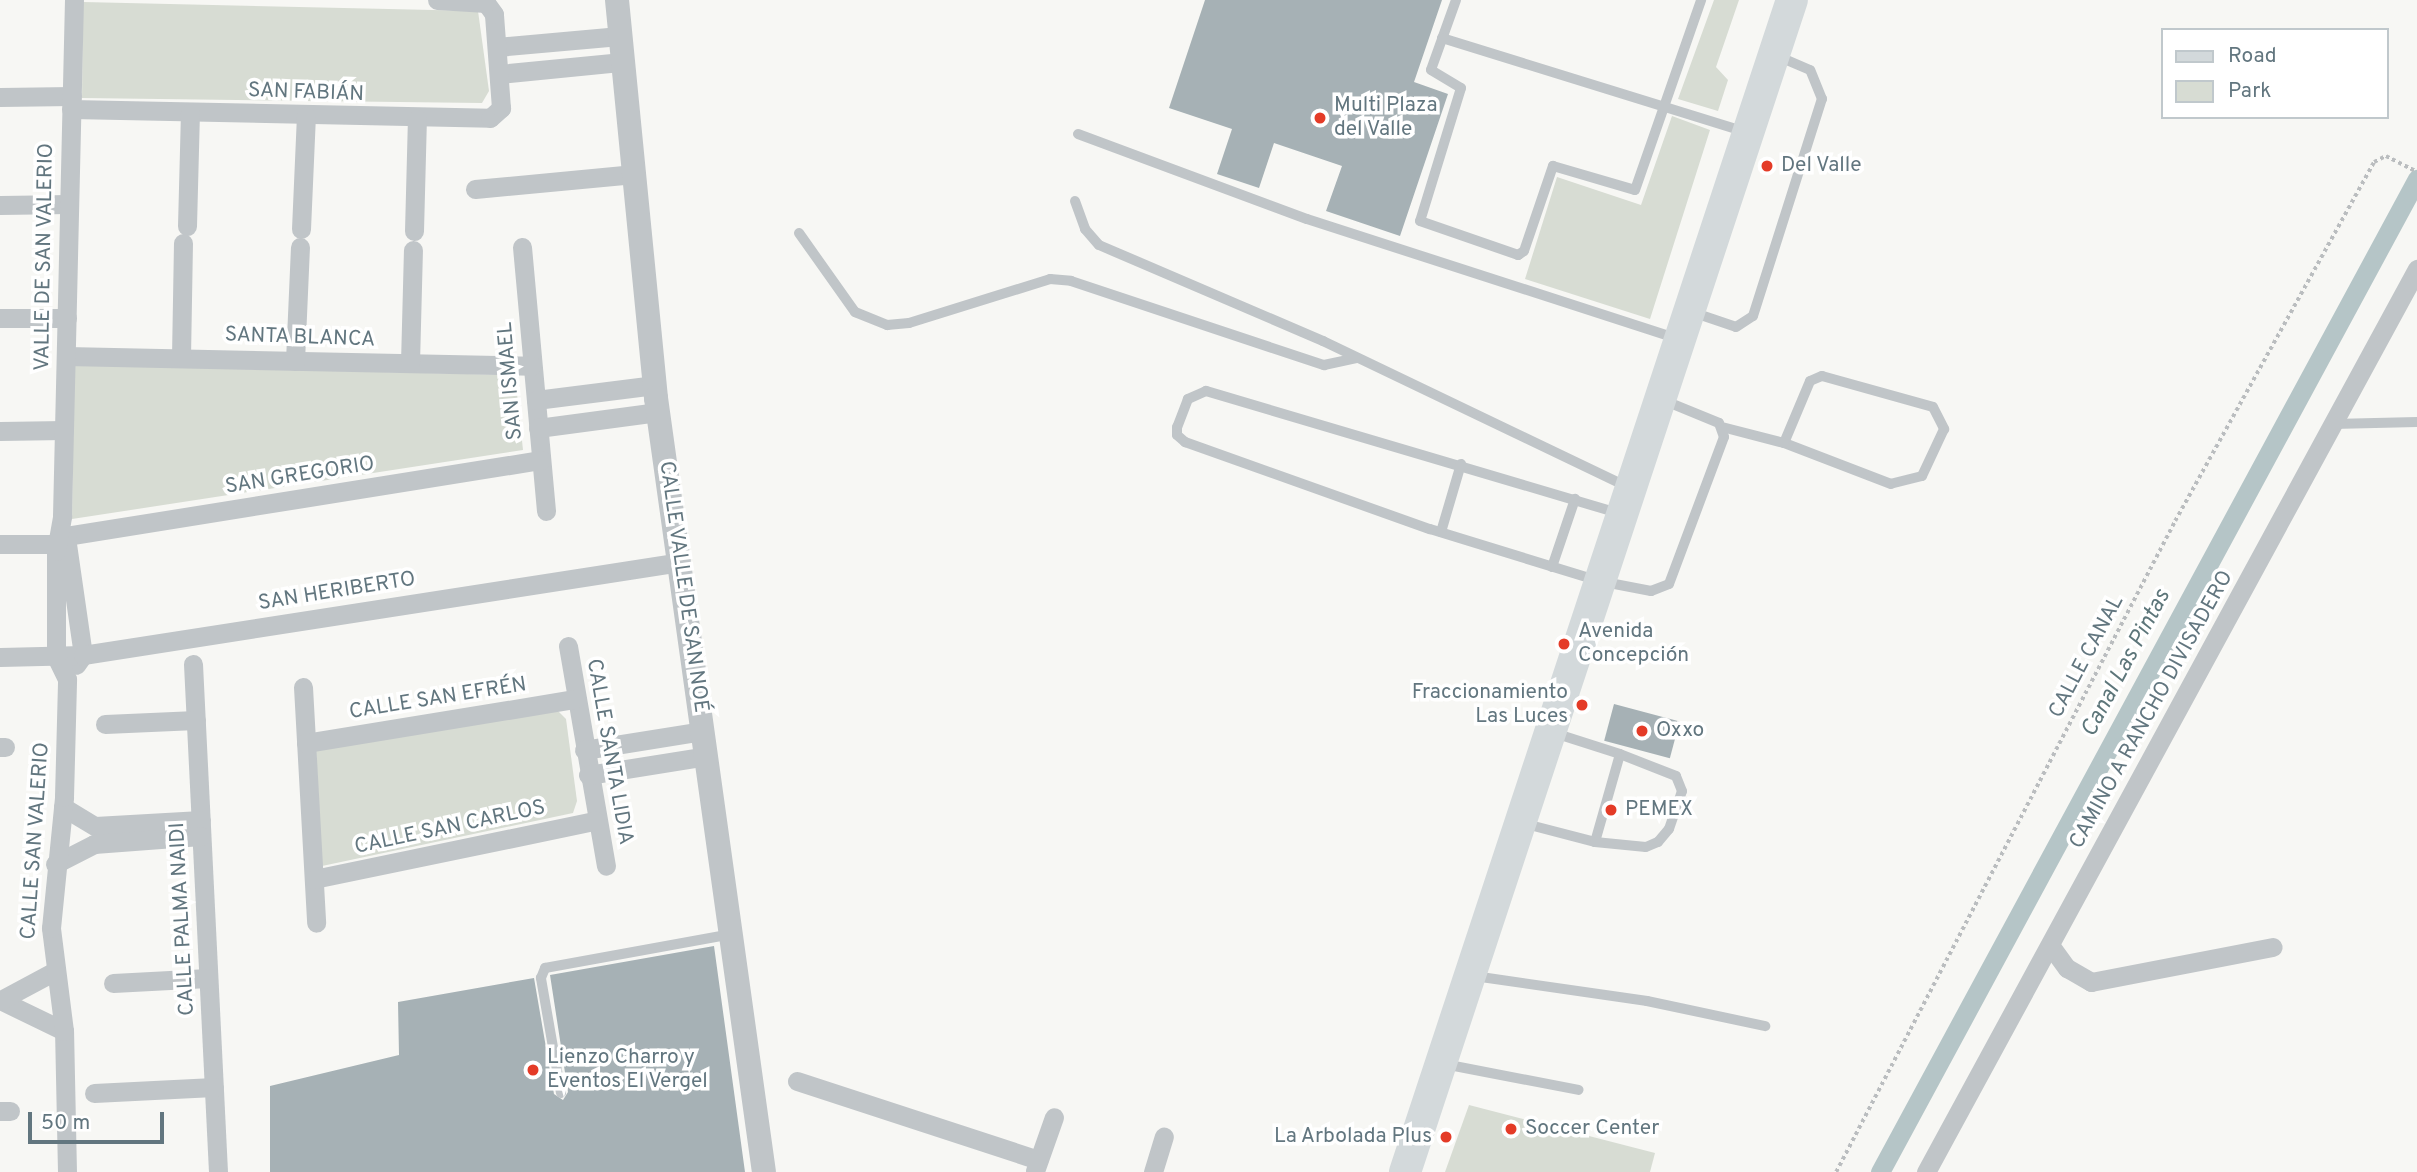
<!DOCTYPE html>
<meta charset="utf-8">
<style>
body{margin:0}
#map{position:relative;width:2417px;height:1172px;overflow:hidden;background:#f7f7f4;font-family:Overpass,sans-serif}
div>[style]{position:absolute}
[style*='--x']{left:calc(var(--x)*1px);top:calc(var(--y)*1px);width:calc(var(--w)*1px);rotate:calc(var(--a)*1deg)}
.green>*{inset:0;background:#d7dcd3}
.canal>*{height:19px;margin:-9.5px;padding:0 9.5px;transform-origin:9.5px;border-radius:9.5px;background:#b5c5c7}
.building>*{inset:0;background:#a6b1b5;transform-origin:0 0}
.path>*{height:3.5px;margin-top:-1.75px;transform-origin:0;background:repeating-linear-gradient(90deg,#babdbf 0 3.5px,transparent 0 7px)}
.service>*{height:10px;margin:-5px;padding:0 5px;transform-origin:5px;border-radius:5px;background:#c0c5c8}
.minor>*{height:19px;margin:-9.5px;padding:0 9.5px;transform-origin:9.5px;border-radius:9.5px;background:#c0c5c8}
.tertiary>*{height:24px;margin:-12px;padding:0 12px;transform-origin:12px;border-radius:12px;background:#c0c5c8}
.primary>*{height:32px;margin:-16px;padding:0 16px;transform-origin:16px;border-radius:16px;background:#d3d9db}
.dots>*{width:19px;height:19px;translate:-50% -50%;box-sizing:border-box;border:4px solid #fff;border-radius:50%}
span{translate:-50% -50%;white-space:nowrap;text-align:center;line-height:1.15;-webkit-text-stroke:7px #fff;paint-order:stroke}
.street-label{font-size:21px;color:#62767f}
.poi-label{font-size:21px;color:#62767f}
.left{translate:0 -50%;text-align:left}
.right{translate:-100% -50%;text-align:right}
.water-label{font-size:23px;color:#5d767a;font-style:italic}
.legend{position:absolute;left:2161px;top:28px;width:228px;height:91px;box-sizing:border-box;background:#fff;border:2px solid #c0c8cc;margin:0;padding:9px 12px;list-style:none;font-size:21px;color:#62767f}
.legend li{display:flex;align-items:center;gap:14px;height:35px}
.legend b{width:35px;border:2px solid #c0c8cc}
.scale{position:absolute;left:28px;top:1112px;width:136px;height:32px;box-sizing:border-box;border:4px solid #62767f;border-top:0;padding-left:9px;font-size:21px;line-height:24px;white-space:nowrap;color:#62767f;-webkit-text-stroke:5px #fff;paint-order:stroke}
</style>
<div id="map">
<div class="green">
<div style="clip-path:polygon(1714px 0,1739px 0,1716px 67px,1728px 80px,1718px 111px,1678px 99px)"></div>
<div style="clip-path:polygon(83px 2px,478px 11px,489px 91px,482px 103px,82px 98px)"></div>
<div style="clip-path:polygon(1672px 116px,1710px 130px,1650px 319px,1525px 279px,1557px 177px,1641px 205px)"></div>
<div style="clip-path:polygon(74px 365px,515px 375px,523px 450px,72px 519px)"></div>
<div style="clip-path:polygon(557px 710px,566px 719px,577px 801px,573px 813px,322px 866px,316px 750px)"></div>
<div style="clip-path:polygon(1469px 1105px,1655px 1153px,1650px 1172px,1445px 1172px)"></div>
</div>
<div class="canal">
<div style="--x:1880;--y:1172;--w:1129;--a:-61.6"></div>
</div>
<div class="building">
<div style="clip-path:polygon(1205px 0,1442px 0,1414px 82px,1448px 94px,1400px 236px,1326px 211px,1342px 166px,1274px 143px,1259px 188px,1217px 174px,1232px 129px,1169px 108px)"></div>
<div style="left:1614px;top:704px;width:68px;height:38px;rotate:15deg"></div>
<div style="clip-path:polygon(714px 946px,745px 1172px,270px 1172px,270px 1086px,399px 1055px,398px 1002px,534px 978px,554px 1094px,563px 1100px,568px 1092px,550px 975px)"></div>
</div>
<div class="path">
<div style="--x:1836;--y:1172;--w:734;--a:-62.49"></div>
<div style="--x:2175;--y:521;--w:410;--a:-61"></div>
<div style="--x:2374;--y:162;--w:13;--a:-27"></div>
<div style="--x:2386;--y:156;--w:35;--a:27"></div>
</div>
<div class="service">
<div style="--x:1456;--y:0;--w:74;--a:109.7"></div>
<div style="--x:1431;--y:70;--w:35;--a:31"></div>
<div style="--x:1461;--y:88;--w:139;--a:107.1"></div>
<div style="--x:1420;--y:221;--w:104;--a:19.1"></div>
<div style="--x:1518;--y:255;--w:7;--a:-34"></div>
<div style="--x:1524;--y:251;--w:90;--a:-71.2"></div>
<div style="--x:1553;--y:166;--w:85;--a:16.3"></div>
<div style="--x:1635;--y:190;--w:201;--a:-70.8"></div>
<div style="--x:1442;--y:38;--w:318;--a:17.2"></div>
<div style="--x:1078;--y:134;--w:244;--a:20.4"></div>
<div style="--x:1307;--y:219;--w:387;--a:17.9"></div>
<div style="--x:1075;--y:201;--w:30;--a:70"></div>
<div style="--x:1085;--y:229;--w:21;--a:49"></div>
<div style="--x:1099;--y:245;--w:244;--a:23.2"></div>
<div style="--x:1323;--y:341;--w:338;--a:25.6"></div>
<div style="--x:799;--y:233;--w:97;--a:54.7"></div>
<div style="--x:855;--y:312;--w:35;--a:22"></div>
<div style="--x:887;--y:325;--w:22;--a:-5"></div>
<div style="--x:909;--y:323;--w:148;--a:-17.3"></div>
<div style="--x:1050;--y:279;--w:21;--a:5"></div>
<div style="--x:1071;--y:281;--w:267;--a:18.4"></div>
<div style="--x:1324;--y:365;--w:33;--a:-12"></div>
<div style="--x:1692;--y:312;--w:46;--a:18.8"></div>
<div style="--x:1736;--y:327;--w:20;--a:-33"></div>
<div style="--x:1753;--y:316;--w:228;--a:-72.4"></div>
<div style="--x:1822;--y:99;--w:31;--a:-112"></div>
<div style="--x:1810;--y:70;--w:34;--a:-157"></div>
<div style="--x:1822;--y:376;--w:115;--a:15.6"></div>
<div style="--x:1933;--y:407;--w:25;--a:63"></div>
<div style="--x:1944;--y:429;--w:52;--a:115.1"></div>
<div style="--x:1922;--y:476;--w:32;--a:166"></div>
<div style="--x:1891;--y:484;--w:115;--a:-159"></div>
<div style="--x:1784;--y:443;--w:67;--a:-67.2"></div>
<div style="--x:1810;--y:381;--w:13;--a:-23"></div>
<div style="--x:2333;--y:424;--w:84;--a:-1.4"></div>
<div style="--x:1722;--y:427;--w:64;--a:14.5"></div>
<div style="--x:1618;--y:513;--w:430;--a:-163.5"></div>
<div style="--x:1206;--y:391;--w:20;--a:156"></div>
<div style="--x:1188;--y:399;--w:30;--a:111"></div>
<div style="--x:1177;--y:427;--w:8;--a:90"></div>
<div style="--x:1177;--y:435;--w:11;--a:41"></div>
<div style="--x:1185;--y:442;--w:260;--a:19.6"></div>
<div style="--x:1430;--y:529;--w:177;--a:17.1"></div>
<div style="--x:1599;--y:581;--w:53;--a:10.9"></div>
<div style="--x:1651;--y:591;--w:19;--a:-21"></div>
<div style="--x:1669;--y:584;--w:157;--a:-69.5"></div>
<div style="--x:1724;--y:437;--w:15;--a:-110"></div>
<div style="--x:1719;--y:423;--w:61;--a:-157.7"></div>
<div style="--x:1441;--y:532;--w:71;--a:-73.6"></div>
<div style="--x:1552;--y:567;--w:72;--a:-71.3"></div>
<div style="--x:1526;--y:824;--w:71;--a:14.6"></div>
<div style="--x:1595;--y:842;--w:91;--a:-74.1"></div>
<div style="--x:1620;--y:754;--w:69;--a:-162.3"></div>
<div style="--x:1595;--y:842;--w:51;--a:5.6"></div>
<div style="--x:1646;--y:847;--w:13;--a:-23"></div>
<div style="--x:1658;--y:842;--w:17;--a:-50"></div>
<div style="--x:1669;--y:829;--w:40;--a:-71.1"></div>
<div style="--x:1682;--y:791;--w:16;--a:-112"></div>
<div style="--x:1676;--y:776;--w:60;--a:-158.6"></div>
<div style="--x:1474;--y:976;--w:175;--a:8.2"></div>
<div style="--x:1647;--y:1001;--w:121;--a:12"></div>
<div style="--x:1444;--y:1064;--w:137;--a:10.9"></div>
<div style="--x:561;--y:1093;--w:117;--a:-99.9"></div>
<div style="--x:541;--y:978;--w:11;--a:-68"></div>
<div style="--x:545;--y:968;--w:190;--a:-10.3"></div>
</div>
<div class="minor">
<div style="--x:497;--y:47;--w:123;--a:-5.1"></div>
<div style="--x:499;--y:74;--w:124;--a:-5.6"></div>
<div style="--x:0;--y:97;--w:72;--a:-0.8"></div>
<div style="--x:71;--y:109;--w:419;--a:1.2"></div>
<div style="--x:490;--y:118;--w:15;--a:-42"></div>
<div style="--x:501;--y:108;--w:94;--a:-94.3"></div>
<div style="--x:494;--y:14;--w:14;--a:-126"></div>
<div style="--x:486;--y:3;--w:49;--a:-176.5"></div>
<div style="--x:475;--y:189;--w:160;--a:-5.4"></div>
<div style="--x:0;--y:205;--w:69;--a:-0.8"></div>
<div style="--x:187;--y:226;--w:113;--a:-88.5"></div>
<div style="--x:301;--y:229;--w:113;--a:-87.5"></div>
<div style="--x:414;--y:231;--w:112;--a:-88.5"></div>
<div style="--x:522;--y:247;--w:265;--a:84.8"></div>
<div style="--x:0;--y:318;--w:67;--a:0"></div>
<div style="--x:66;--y:356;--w:466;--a:1.2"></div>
<div style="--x:181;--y:357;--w:114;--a:-89"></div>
<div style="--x:295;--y:361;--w:114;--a:-87.5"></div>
<div style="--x:410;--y:363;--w:113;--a:-88.5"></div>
<div style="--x:536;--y:400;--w:120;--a:-7.2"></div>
<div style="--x:538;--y:428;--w:121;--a:-7.6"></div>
<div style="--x:0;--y:431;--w:64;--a:-0.9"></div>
<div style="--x:66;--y:536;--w:481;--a:-9.1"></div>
<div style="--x:66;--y:537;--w:119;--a:81.8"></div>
<div style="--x:83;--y:655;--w:12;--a:125"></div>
<div style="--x:0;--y:544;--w:57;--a:0"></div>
<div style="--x:568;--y:646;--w:223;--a:80.2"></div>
<div style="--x:0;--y:657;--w:83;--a:-1.4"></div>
<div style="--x:83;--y:655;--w:604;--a:-8.85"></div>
<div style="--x:193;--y:664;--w:509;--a:87.18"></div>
<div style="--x:303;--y:687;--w:236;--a:86.8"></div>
<div style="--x:105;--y:724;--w:91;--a:-2.5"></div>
<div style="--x:306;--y:743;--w:274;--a:-9.3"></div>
<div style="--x:0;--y:747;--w:5;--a:0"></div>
<div style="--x:584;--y:750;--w:121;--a:-9.1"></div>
<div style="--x:588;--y:775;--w:120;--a:-9.1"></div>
<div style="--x:63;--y:807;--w:37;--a:31"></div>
<div style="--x:95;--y:826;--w:106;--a:-3.2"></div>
<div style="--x:55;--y:864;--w:44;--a:-27.1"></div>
<div style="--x:94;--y:844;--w:107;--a:-4.3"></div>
<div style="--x:314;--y:879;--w:287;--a:-11.7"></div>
<div style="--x:2050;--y:945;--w:29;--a:54"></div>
<div style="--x:2067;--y:968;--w:28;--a:30"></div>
<div style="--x:2091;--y:982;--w:185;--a:-10.9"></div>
<div style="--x:113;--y:983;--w:95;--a:-3"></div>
<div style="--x:0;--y:1000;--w:71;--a:25.8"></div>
<div style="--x:1;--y:1000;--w:59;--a:-28.3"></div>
<div style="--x:797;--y:1081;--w:254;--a:18.1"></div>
<div style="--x:94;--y:1093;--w:120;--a:-2.9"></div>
<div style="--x:0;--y:1111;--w:10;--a:0"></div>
<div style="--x:1035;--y:1171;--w:57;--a:-70.6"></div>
<div style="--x:67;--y:1172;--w:141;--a:-91.2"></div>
<div style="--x:64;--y:1031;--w:104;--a:-97.2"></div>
<div style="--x:51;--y:928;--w:132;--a:-84.3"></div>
<div style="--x:64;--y:797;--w:118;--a:-88.5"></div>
<div style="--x:67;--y:679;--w:25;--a:-116"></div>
<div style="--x:56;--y:656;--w:105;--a:-90"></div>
<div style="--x:56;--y:551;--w:36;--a:-80"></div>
<div style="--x:62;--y:516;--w:516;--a:-88.67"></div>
<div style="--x:1153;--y:1172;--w:37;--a:-73"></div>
<div style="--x:1926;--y:1172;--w:1028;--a:-61.47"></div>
</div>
<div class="tertiary">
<div style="--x:617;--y:0;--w:400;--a:84.4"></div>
<div style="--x:656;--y:398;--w:781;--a:82.06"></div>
</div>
<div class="primary">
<div style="--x:1405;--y:1172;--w:1234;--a:-71.73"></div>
</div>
<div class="dots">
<div style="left:1320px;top:118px;background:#e43b27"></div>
<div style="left:1767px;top:166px;background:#e43b27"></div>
<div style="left:1564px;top:644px;background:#e43b27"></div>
<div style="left:1582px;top:705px;background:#e43b27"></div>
<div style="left:1642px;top:731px;background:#e43b27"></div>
<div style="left:1611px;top:810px;background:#e43b27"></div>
<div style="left:533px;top:1070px;background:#e43b27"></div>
<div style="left:1511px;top:1129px;background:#e43b27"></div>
<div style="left:1446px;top:1137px;background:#e43b27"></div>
</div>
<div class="street-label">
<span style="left:306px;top:93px;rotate:2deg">SAN FABIÁN</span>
<span style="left:45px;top:257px;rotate:-89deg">VALLE DE SAN VALERIO</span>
<span style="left:300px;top:338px;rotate:2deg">SANTA BLANCA</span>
<span style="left:511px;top:381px;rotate:-95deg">SAN ISMAEL</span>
<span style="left:300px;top:476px;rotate:-9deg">SAN GREGORIO</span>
<span style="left:683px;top:587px;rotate:82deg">CALLE VALLE DE SAN NOÉ</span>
<span style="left:337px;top:592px;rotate:-9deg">SAN HERIBERTO</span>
<span style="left:2087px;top:657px;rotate:-62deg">CALLE CANAL</span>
<span style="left:438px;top:699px;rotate:-9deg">CALLE SAN EFRÉN</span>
<span style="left:2152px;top:710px;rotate:-61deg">CAMINO A RANCHO DIVISADERO</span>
<span style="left:609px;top:752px;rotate:80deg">CALLE SANTA LIDIA</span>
<span style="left:450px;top:828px;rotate:-12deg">CALLE SAN CARLOS</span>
<span style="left:36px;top:841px;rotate:-86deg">CALLE SAN VALERIO</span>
<span style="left:183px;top:919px;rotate:-93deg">CALLE PALMA NAIDI</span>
</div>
<div class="poi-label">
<span class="left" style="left:1334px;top:118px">Multi Plaza<br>del Valle</span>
<span class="left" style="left:1781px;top:166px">Del Valle</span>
<span class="left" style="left:1578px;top:644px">Avenida<br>Concepción</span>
<span class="right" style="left:1568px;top:705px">Fraccionamiento<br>Las Luces</span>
<span class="left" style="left:1656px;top:731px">Oxxo</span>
<span class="left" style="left:1625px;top:810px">PEMEX</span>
<span class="left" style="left:547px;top:1070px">Lienzo Charro y<br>Eventos El Vergel</span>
<span class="left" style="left:1525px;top:1129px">Soccer Center</span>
<span class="right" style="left:1432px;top:1137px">La Arbolada Plus</span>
</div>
<div class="water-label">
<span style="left:2127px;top:664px;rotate:-62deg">Canal Las Pintas</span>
</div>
<ul class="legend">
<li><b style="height:9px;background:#d3d9db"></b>Road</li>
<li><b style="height:19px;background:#d7dcd3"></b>Park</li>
</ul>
<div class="scale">50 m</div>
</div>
